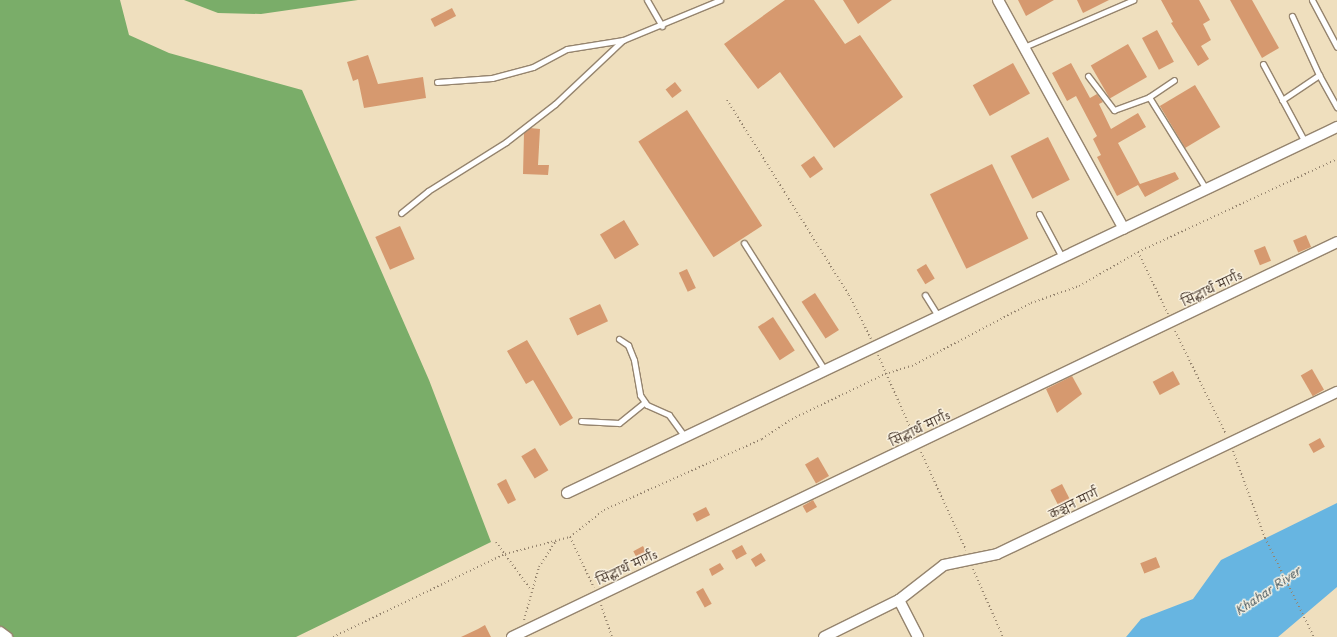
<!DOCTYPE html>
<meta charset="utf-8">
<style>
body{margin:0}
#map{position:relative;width:1337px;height:637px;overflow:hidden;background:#efdfbe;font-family:"Playpen Sans","Playpen Sans Deva",sans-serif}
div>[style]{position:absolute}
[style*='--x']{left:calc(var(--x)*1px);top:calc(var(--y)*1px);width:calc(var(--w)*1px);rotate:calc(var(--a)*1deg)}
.forest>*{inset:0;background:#7aad69}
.water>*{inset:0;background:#67b5e1}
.building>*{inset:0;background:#d6996f;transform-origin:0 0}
.path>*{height:2px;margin-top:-1px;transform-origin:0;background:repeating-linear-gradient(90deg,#95846e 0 1px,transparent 0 4px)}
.roads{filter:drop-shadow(1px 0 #95846e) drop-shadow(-1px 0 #95846e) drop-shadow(0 1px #95846e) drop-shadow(0 -1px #95846e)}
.service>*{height:5px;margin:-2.5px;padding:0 2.5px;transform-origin:2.5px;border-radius:2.5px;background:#fff}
.minor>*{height:10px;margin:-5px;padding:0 5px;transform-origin:5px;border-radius:5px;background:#fff}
span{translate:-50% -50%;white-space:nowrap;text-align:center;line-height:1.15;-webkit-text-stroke:3px #fcf5e5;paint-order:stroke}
.street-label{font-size:11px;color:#3b2a1e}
.water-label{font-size:12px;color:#4a5b62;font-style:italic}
</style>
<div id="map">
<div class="forest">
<div style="clip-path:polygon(0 0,120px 0,129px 35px,169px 53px,302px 90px,429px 380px,491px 542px,296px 637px,0 637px)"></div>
<div style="clip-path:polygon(184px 0,358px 0,261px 14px,218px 13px)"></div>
</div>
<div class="water">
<div style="clip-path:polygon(1337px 503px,1337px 587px,1278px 637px,1126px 637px,1141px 619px,1193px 599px,1221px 560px)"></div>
</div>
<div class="building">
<div style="clip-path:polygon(785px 0,814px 0,845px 44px,860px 35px,903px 97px,834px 148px,780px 72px,758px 89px,724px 44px)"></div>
<div style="clip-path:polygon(843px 0,892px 0,858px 24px)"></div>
<div style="clip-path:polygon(1018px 0,1054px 0,1026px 16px)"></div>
<div style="clip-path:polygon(1077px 0,1109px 0,1083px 13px)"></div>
<div style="clip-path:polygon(1161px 0,1199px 0,1210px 20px,1203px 24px,1211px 40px,1201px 46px,1209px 59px,1198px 66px,1171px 23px,1173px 22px)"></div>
<div style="clip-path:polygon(1230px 0,1252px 0,1279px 48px,1262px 58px)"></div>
<div style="left:452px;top:8px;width:9px;height:24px;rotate:63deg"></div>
<div style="left:1157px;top:30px;width:36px;height:17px;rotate:62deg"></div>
<div style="left:1128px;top:44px;width:38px;height:43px;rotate:60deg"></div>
<div style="clip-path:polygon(368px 55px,378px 84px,423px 77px,426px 98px,364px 108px,358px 79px,353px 81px,347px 62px)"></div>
<div style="left:1013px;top:63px;width:35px;height:46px;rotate:61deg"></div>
<div style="clip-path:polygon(1071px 63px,1090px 98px,1097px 94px,1103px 102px,1099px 104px,1111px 129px,1138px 113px,1146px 127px,1118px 143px,1140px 184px,1175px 172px,1179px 179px,1145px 197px,1138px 185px,1117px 196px,1097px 157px,1101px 155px,1093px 139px,1097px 136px,1076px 96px,1067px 101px,1052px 73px)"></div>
<div style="left:675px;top:82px;width:11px;height:12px;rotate:52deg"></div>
<div style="left:1195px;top:85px;width:49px;height:41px;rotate:59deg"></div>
<div style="left:687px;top:110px;width:138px;height:58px;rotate:57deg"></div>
<div style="clip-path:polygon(530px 128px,540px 129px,538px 165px,549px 165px,548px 175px,523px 174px,524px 133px)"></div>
<div style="left:1048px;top:137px;width:48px;height:42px;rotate:63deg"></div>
<div style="left:814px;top:156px;width:16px;height:16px;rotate:55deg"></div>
<div style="left:992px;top:164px;width:83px;height:69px;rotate:64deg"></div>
<div style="left:624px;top:220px;width:29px;height:28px;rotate:59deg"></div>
<div style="left:400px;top:226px;width:36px;height:27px;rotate:66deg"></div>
<div style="left:1306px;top:235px;width:13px;height:14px;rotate:67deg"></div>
<div style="left:1265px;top:246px;width:16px;height:12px;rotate:68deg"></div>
<div style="left:926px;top:264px;width:17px;height:11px;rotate:59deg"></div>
<div style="left:687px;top:269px;width:21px;height:9px;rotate:65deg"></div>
<div style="left:815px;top:293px;width:44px;height:16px;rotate:57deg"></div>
<div style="left:600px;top:304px;width:19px;height:34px;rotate:65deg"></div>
<div style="left:773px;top:317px;width:40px;height:18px;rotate:57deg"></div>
<div style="clip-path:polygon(527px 340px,573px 418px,560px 426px,533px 380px,526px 384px,507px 351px)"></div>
<div style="left:1312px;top:369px;width:24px;height:13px;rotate:60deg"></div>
<div style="left:1173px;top:371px;width:15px;height:23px;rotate:62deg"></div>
<div style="clip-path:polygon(1072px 376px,1082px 394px,1057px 413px,1046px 389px)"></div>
<div style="left:1320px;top:438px;width:10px;height:13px;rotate:61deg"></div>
<div style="left:535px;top:448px;width:26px;height:16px;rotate:59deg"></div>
<div style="left:818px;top:457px;width:22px;height:15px;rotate:60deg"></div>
<div style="clip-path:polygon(506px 479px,516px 500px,508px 504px,497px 484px)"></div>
<div style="left:1062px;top:484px;width:25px;height:13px;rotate:63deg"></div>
<div style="left:813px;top:500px;width:8px;height:12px;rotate:60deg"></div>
<div style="left:706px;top:507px;width:9px;height:15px;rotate:63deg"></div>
<div style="left:742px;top:545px;width:10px;height:12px;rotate:61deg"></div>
<div style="left:643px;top:546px;width:15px;height:11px;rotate:62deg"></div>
<div style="left:761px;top:553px;width:9px;height:12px;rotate:58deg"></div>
<div style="left:1156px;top:557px;width:11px;height:17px;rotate:68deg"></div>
<div style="clip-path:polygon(720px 563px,724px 569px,712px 576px,709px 569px)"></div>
<div style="left:703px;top:588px;width:18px;height:8px;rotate:61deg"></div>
<div style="clip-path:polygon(485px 625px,491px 637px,461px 637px,478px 629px)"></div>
</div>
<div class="path">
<div style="--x:727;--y:100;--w:230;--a:58"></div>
<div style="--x:849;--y:295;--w:49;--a:63.4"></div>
<div style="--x:1138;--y:252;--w:69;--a:64.2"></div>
<div style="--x:1175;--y:331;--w:115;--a:63.7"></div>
<div style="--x:878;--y:355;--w:86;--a:66.1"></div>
<div style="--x:1233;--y:451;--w:93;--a:69.8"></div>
<div style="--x:1265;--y:538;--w:110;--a:63.7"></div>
<div style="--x:921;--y:452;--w:108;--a:65.3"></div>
<div style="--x:570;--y:537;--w:56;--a:64.8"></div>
<div style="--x:496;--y:542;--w:59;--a:53.9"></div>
<div style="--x:973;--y:569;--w:74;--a:66.2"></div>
<div style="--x:601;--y:605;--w:34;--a:71"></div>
<div style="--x:524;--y:620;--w:55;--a:-74.2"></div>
<div style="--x:539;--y:567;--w:30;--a:-57"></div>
<div style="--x:333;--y:637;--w:191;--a:-25.8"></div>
<div style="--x:505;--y:554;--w:67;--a:-14.7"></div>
<div style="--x:570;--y:537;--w:43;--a:-38.5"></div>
<div style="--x:604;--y:510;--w:173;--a:-24.2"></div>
<div style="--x:762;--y:439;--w:36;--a:-34"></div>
<div style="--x:792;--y:419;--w:103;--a:-25.8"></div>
<div style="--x:885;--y:374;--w:28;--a:-17"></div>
<div style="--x:912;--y:366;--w:135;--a:-27.9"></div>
<div style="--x:1031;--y:303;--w:51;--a:-19.5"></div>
<div style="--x:1079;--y:286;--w:68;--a:-30"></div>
<div style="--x:1138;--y:252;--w:220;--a:-25"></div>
</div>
<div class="roads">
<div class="service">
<div style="--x:647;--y:0;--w:30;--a:60"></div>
<div style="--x:1312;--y:0;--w:53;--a:62"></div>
<div style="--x:1024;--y:47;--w:119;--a:-23.3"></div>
<div style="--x:1263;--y:64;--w:89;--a:61.7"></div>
<div style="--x:1319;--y:75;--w:37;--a:61"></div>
<div style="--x:1088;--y:76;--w:43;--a:52.6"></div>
<div style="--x:1114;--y:110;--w:37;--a:-20"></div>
<div style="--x:1149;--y:97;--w:108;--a:58.2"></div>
<div style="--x:437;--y:82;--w:55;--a:-4.2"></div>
<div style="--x:492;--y:78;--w:42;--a:-15"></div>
<div style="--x:533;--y:67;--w:38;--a:-28"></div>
<div style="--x:567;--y:49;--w:57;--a:-9.1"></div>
<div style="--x:623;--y:40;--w:105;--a:-22.4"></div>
<div style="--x:1149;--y:97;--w:30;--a:-34"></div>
<div style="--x:1282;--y:100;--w:45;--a:-34"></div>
<div style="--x:1319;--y:75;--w:65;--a:-114.6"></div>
<div style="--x:401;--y:213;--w:35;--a:-39"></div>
<div style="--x:428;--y:191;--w:92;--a:-32.1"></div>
<div style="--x:506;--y:142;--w:62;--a:-37.8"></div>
<div style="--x:555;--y:104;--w:93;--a:-43.3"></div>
<div style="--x:1039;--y:214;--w:49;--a:61.9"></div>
<div style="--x:744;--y:243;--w:149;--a:57.6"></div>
<div style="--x:925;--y:295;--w:22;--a:58"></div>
<div style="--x:619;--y:339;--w:11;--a:34"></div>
<div style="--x:628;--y:345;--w:16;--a:68"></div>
<div style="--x:634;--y:360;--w:36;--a:80"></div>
<div style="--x:640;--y:395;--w:12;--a:55"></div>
<div style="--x:647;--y:405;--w:24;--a:24"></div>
<div style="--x:669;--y:415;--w:26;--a:54"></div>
<div style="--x:581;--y:421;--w:38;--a:3"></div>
<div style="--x:619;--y:423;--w:33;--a:-39"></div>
</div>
<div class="minor">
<div style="--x:998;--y:0;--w:261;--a:61.2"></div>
<div style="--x:567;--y:493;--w:853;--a:-25.42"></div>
<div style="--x:899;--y:600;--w:42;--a:62.8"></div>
<div style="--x:0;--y:632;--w:9;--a:36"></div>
<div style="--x:512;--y:637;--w:915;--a:-25.58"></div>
<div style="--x:824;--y:637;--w:84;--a:-26.3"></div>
<div style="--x:899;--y:600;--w:57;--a:-37.9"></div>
<div style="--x:944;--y:565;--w:54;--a:-11.7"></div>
<div style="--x:997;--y:554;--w:377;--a:-25.5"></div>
</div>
</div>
<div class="street-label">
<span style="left:1212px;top:289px;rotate:-26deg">सिद्धार्थ मार्गs</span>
<span style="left:920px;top:429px;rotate:-26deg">सिद्धार्थ मार्गs</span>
<span style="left:1074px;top:504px;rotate:-26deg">कञ्चन मार्ग</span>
<span style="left:627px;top:568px;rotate:-25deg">सिद्धार्थ मार्गs</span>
</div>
<div class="water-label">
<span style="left:1268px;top:591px;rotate:-34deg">Khahar River</span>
</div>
</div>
